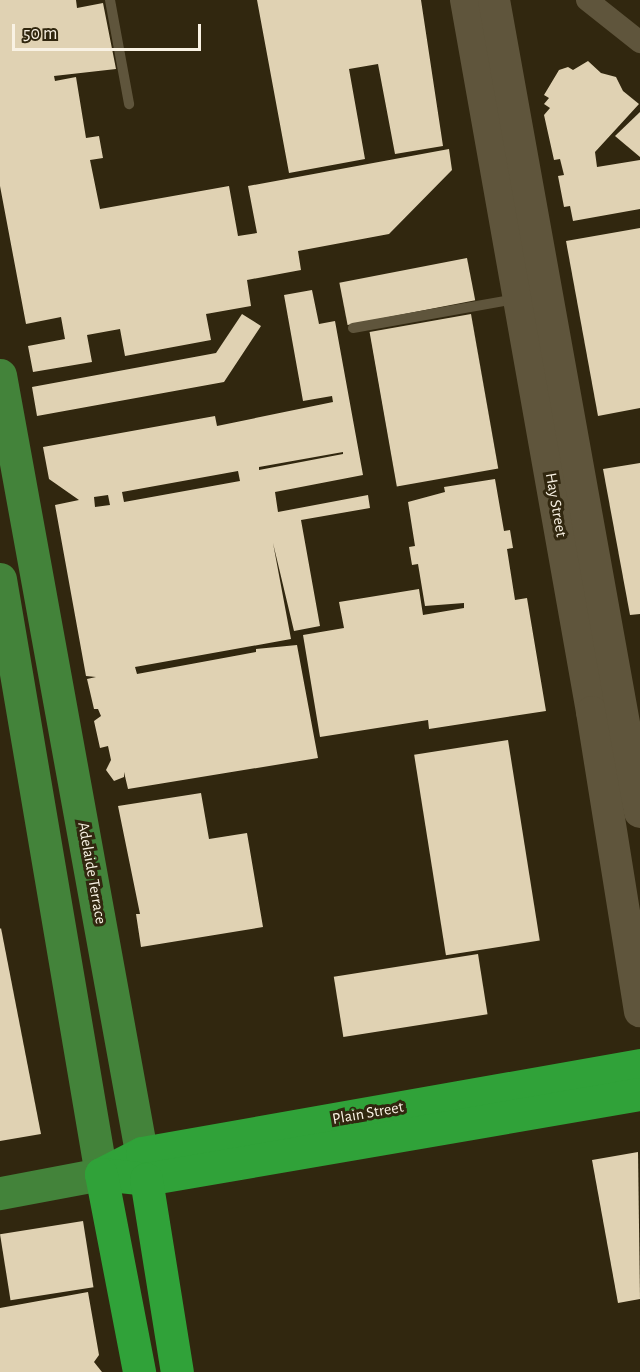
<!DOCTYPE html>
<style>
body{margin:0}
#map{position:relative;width:640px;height:1372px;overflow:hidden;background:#31270f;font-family:"Alegreya Sans",sans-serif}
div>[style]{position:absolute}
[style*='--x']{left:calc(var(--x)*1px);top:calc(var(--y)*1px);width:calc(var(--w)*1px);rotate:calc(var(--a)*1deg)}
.building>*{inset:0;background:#e0d2b3;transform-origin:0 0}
.lane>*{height:10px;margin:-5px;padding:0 5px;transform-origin:5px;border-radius:5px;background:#5f553c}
.street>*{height:22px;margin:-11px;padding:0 11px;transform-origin:11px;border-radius:11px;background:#5f553c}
.secondary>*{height:32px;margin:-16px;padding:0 16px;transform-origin:16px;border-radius:16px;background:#5f553c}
.primary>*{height:33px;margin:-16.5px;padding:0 16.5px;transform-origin:16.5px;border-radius:16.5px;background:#43833a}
.highway>*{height:33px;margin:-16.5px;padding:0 16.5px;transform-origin:16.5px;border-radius:16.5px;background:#30a239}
span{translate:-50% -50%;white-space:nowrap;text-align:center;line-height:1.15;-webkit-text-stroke:6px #31270f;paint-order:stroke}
.street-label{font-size:16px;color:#f9f2e4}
.scale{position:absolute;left:12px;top:24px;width:189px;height:27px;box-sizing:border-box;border:3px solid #f9f2e4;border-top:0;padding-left:8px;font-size:18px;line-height:21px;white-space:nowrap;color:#f9f2e4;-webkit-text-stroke:4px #31270f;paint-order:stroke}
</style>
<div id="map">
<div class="building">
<div style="clip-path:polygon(0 0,76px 0,77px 8px,103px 3px,116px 69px,54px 76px,55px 81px,76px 77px,86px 138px,99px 136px,103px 158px,90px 160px,100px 209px,229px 186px,238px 236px,257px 233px,248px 186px,449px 149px,452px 170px,389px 234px,298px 251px,301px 270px,247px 280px,251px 306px,206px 314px,211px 340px,125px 356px,120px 329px,87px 335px,92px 362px,33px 372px,28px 346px,65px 339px,61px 317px,26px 324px,0 186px)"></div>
<div style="clip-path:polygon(257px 0,421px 0,443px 146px,395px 154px,378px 64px,349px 69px,365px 159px,289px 173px)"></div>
<div style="clip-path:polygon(588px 61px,601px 73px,616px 77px,623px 91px,639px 104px,595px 152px,597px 167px,640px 160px,640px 209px,573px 221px,570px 206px,564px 207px,558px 176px,564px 175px,560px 159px,554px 160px,544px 115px,550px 108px,544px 104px,549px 98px,544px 95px,559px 70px,568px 67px,573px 70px)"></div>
<div style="clip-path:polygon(640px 112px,640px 157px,615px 136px)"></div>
<div style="clip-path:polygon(640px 228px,640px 408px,598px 416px,566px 241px)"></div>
<div style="left:467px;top:258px;width:43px;height:130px;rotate:79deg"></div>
<div style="clip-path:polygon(evenodd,312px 290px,319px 324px,335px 321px,363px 475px,275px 492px,278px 512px,368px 495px,370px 508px,301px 520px,320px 626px,294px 631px,273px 543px,291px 639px,135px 667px,137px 674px,256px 652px,256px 649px,297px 645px,318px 758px,128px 789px,124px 772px,124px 777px,114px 781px,106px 770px,111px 760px,108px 746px,100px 748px,94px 721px,101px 716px,98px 709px,94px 709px,87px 679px,96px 677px,86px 676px,55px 505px,79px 500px,49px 479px,43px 447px,215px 416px,217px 426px,333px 402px,332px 396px,303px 401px,284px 295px,312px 290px,343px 452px,343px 454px,259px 470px,259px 467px,343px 452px,312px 290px,238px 471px,240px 481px,124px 502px,122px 492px,238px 471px,312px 290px,108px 495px,110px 505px,95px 507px,94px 497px,108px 495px)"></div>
<div style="clip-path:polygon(242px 314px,261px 326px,224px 382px,37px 416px,32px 387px,216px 353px)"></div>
<div style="left:471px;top:314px;width:157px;height:103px;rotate:80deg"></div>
<div style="clip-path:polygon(640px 463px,640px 614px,630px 615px,603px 469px)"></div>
<div style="clip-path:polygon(495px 479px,504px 531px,510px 530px,513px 548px,507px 549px,515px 600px,527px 598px,546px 711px,429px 729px,428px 720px,320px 737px,303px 635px,344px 628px,339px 602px,419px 589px,423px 615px,464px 608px,464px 603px,425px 606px,418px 564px,412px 565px,409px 547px,415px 546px,408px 502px,445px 492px,444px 487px)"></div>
<div style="left:508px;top:740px;width:203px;height:95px;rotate:81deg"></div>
<div style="clip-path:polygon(201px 793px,209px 839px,247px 833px,263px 927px,141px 947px,136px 914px,140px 914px,118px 806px)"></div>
<div style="clip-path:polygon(1px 928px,41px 1134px,0 1141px,0 929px)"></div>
<div style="left:478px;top:954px;width:61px;height:146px;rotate:81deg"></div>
<div style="clip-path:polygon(638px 1152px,640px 1299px,618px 1303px,592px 1160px)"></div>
<div style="left:83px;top:1221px;width:67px;height:84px;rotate:81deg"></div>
<div style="clip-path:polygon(88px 1292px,99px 1355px,94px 1362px,102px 1372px,0 1372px,0 1308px)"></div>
</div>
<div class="lane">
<div style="--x:110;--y:0;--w:106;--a:79.6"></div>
<div style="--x:353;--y:328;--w:165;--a:-10.1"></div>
</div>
<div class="street">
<div style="--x:587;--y:0;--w:68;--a:38.4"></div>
</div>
<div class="secondary">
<div style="--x:466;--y:0;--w:723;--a:79.96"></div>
<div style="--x:592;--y:712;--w:303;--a:80.9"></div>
<div style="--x:494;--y:0;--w:825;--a:79.81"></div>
</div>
<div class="primary">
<div style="--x:0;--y:375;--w:817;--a:79.71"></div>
<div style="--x:0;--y:579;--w:604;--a:80.37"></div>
<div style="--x:101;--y:1174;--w:103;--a:169.3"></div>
</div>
<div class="highway">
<div style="--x:101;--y:1174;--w:46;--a:-27.1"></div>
<div style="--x:142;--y:1153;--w:506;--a:-10.02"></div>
<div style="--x:101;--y:1174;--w:45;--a:6.3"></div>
<div style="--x:146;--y:1179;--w:501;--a:-9.76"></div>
<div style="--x:101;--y:1174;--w:202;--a:79.1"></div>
<div style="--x:146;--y:1179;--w:195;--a:80.9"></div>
</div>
<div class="street-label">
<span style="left:556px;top:505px;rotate:80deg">Hay Street</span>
<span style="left:92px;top:873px;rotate:80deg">Adelaide Terrace</span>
<span style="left:368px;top:1113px;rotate:-10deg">Plain Street</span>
</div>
<div class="scale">50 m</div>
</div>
